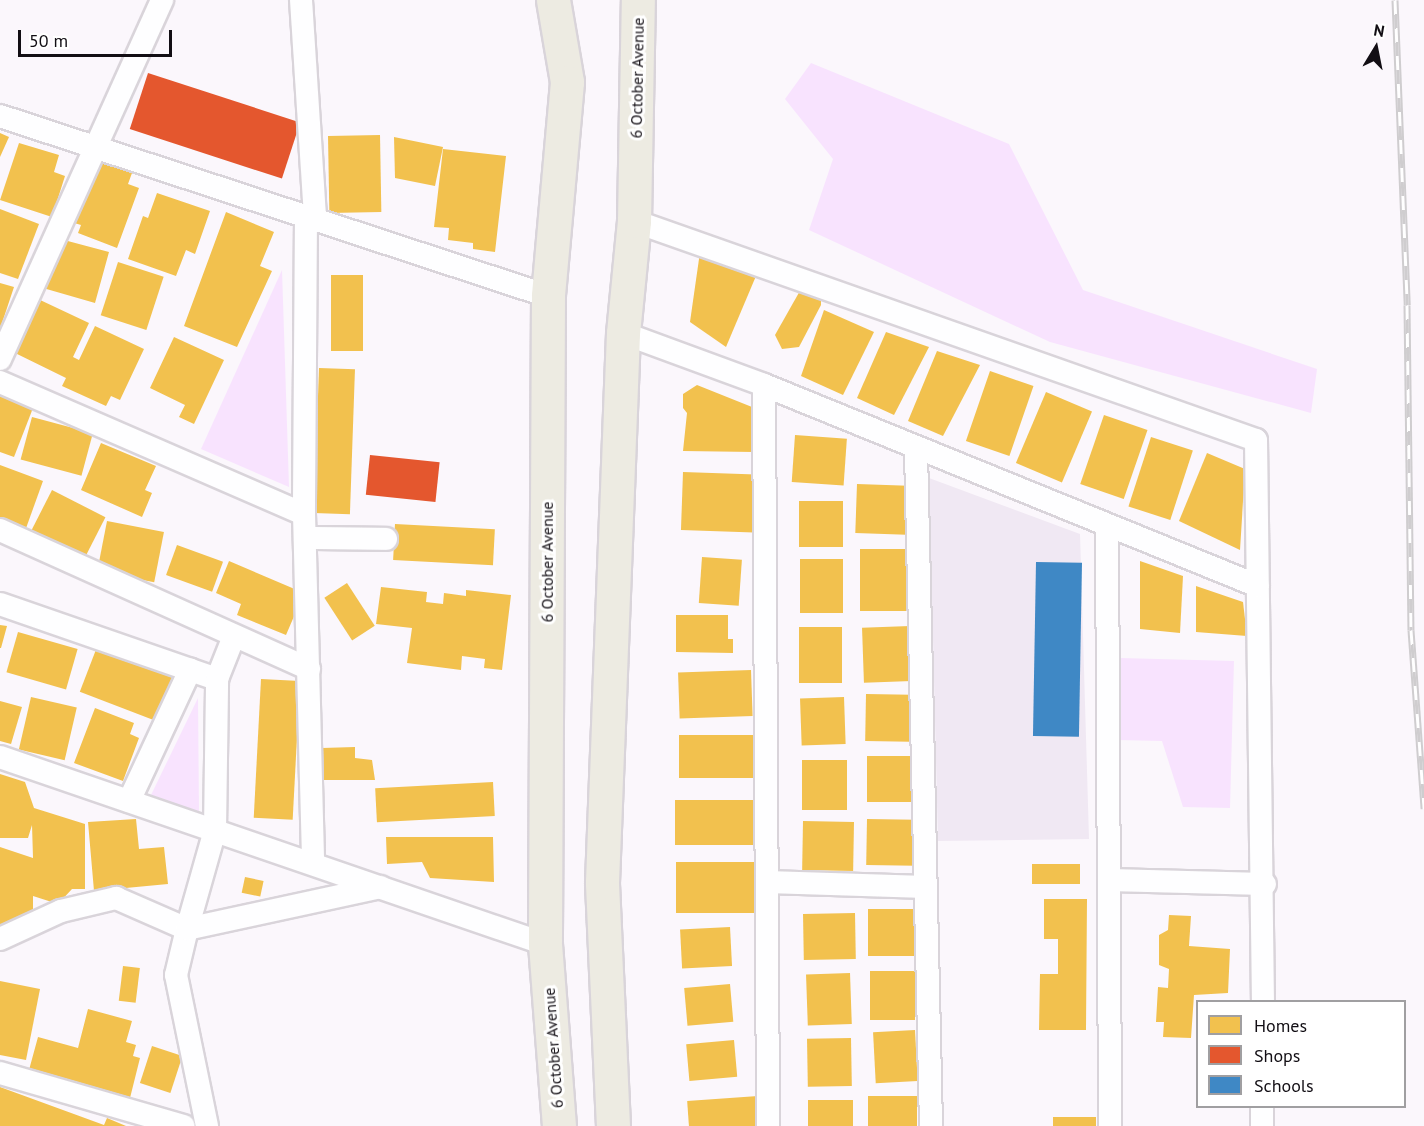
<!DOCTYPE html>
<style>
body{margin:0}
#map{position:relative;width:1424px;height:1126px;overflow:hidden;background:#fbf7fc;font-family:"PT Sans",sans-serif}
div>[style]{position:absolute}
[style*='--x']{left:calc(var(--x)*1px);top:calc(var(--y)*1px);width:calc(var(--w)*1px);rotate:calc(var(--a)*1deg)}
.built>*{inset:0;background:#f0e8f3}
.green>*{inset:0;background:#f8e3fe}
.homes>*{inset:0;background:#f2c14e;transform-origin:0 0}
.shops>*{inset:0;background:#e4572e;transform-origin:0 0}
.schools>*{inset:0;background:#3f88c5;transform-origin:0 0}
.roads{filter:drop-shadow(2px 0 #d9d4da) drop-shadow(-2px 0 #d9d4da) drop-shadow(0 2px #d9d4da) drop-shadow(0 -2px #d9d4da)}
.minor>*{height:22px;margin:-11px;padding:0 11px;transform-origin:11px;border-radius:11px;background:#fefeff}
.primary>*{height:33px;margin:-16.5px;padding:0 16.5px;transform-origin:16.5px;border-radius:16.5px;background:#edebe2}
.rail>*{height:7px;margin-top:-3.5px;transform-origin:0;background:repeating-linear-gradient(90deg,#fff 0 14px,#cfcdcf 0 28px);box-sizing:border-box;border-block:2px solid #cfcdcf}
span{translate:-50% -50%;white-space:nowrap;text-align:center;line-height:1.15;-webkit-text-stroke:6px #fff;paint-order:stroke}
.street-label{font-size:16px;color:#120e14}
.legend{position:absolute;left:1196px;top:1000px;width:210px;height:108px;box-sizing:border-box;background:#fff;border:2px solid #a09fa1;margin:0;padding:8px 10px;list-style:none;font-size:18px;color:#120e14}
.legend li{display:flex;align-items:center;gap:12px;height:30px}
.legend b{width:30px;border:2px solid #a09fa1}
.north{position:absolute;left:1346px;top:18px;width:60px;height:60px;-webkit-text-stroke:4px #fff;paint-order:stroke;rotate:10deg;font-size:16px;font-weight:700;line-height:24px;text-align:center;color:#120e14}
.north::after{content:'';display:block;margin:auto;width:21px;height:27px;background:#120e14;clip-path:polygon(50% 0,100% 100%,50% 72%,0 100%)}
.scale{position:absolute;left:18px;top:30px;width:154px;height:27px;box-sizing:border-box;border:3px solid #120e14;border-top:0;padding-left:8px;font-size:18px;line-height:21px;white-space:nowrap;color:#120e14;-webkit-text-stroke:4px #fff;paint-order:stroke}
</style>
<div id="map">
<div class="built">
<div style="clip-path:polygon(929px 478px,1080px 534px,1089px 839px,938px 841px)"></div>
</div>
<div class="green">
<div style="clip-path:polygon(811px 63px,1009px 144px,1083px 290px,1317px 369px,1311px 413px,1050px 342px,809px 230px,833px 159px,785px 99px)"></div>
<div style="clip-path:polygon(282px 270px,289px 487px,201px 449px)"></div>
<div style="clip-path:polygon(1120px 658px,1234px 661px,1230px 808px,1183px 807px,1162px 741px,1118px 740px)"></div>
<div style="clip-path:polygon(198px 698px,199px 813px,151px 795px)"></div>
</div>
<div class="homes">
<div style="clip-path:polygon(0 133px,9px 137px,0 157px)"></div>
<div style="left:380px;top:135px;width:77px;height:52px;rotate:89deg"></div>
<div style="clip-path:polygon(394px 137px,443px 147px,435px 186px,395px 178px)"></div>
<div style="clip-path:polygon(19px 143px,59px 155px,54px 172px,65px 176px,52px 217px,0 200px)"></div>
<div style="clip-path:polygon(443px 149px,506px 156px,495px 252px,473px 249px,473px 243px,448px 240px,449px 228px,434px 227px)"></div>
<div style="clip-path:polygon(95px 159px,132px 173px,128px 184px,139px 188px,117px 248px,78px 233px,81px 225px,71px 222px)"></div>
<div style="clip-path:polygon(157px 193px,210px 211px,195px 254px,186px 250px,176px 276px,128px 259px,143px 216px,148px 218px)"></div>
<div style="clip-path:polygon(0 209px,39px 224px,18px 279px,0 273px)"></div>
<div style="clip-path:polygon(226px 212px,274px 232px,260px 266px,272px 271px,237px 347px,184px 326px)"></div>
<div style="clip-path:polygon(64px 240px,109px 252px,95px 303px,43px 288px,56px 249px,61px 250px)"></div>
<div style="clip-path:polygon(700px 252px,756px 276px,726px 347px,690px 322px)"></div>
<div style="left:118px;top:262px;width:48px;height:56px;rotate:18deg"></div>
<div style="left:331px;top:275px;width:32px;height:76px"></div>
<div style="clip-path:polygon(0 283px,14px 287px,0 329px)"></div>
<div style="clip-path:polygon(801px 289px,821px 294px,821px 305px,799px 347px,782px 349px,775px 335px)"></div>
<div style="clip-path:polygon(38px 299px,89px 323px,73px 357px,79px 360px,95px 326px,144px 349px,120px 400px,111px 396px,106px 406px,62px 386px,66px 378px,13px 352px)"></div>
<div style="clip-path:polygon(824px 310px,874px 332px,843px 395px,801px 376px)"></div>
<div style="clip-path:polygon(886px 332px,929px 347px,894px 415px,857px 398px)"></div>
<div style="clip-path:polygon(174px 337px,224px 360px,194px 424px,179px 417px,185px 405px,150px 388px)"></div>
<div style="clip-path:polygon(937px 351px,980px 365px,943px 436px,908px 421px)"></div>
<div style="left:319px;top:368px;width:36px;height:145px;rotate:2deg"></div>
<div style="left:990px;top:371px;width:46px;height:74px;rotate:19deg"></div>
<div style="clip-path:polygon(697px 385px,757px 409px,754px 452px,683px 451px,687px 413px,683px 408px,683px 394px)"></div>
<div style="left:1046px;top:392px;width:50px;height:77px;rotate:23deg"></div>
<div style="clip-path:polygon(0 396px,33px 408px,14px 457px,0 452px)"></div>
<div style="left:1104px;top:415px;width:46px;height:73px;rotate:19deg"></div>
<div style="left:32px;top:417px;width:63px;height:44px;rotate:15deg"></div>
<div style="left:795px;top:435px;width:52px;height:47px;rotate:4deg"></div>
<div style="left:1151px;top:437px;width:44px;height:73px;rotate:18deg"></div>
<div style="clip-path:polygon(101px 443px,156px 466px,145px 490px,152px 493px,142px 517px,81px 490px)"></div>
<div style="clip-path:polygon(1207px 453px,1245px 469px,1240px 550px,1179px 521px)"></div>
<div style="clip-path:polygon(0 465px,43px 481px,25px 531px,0 522px)"></div>
<div style="left:683px;top:472px;width:73px;height:58px;rotate:2deg"></div>
<div style="left:857px;top:484px;width:51px;height:49px;rotate:2deg"></div>
<div style="left:52px;top:490px;width:60px;height:48px;rotate:27deg"></div>
<div style="left:799px;top:501px;width:44px;height:46px"></div>
<div style="left:107px;top:521px;width:58px;height:51px;rotate:11deg"></div>
<div style="left:395px;top:524px;width:100px;height:36px;rotate:3deg"></div>
<div style="left:177px;top:545px;width:49px;height:32px;rotate:20deg"></div>
<div style="left:860px;top:549px;width:47px;height:62px"></div>
<div style="left:702px;top:557px;width:40px;height:46px;rotate:4deg"></div>
<div style="left:800px;top:559px;width:43px;height:54px"></div>
<div style="clip-path:polygon(229px 561px,304px 593px,286px 635px,237px 615px,241px 604px,216px 593px)"></div>
<div style="clip-path:polygon(1140px 561px,1183px 576px,1180px 633px,1140px 629px)"></div>
<div style="left:347px;top:583px;width:51px;height:27px;rotate:57deg"></div>
<div style="clip-path:polygon(1196px 586px,1243px 602px,1247px 636px,1196px 632px)"></div>
<div style="clip-path:polygon(381px 587px,427px 592px,426px 602px,443px 604px,444px 593px,466px 596px,466px 590px,511px 595px,502px 670px,484px 668px,485px 659px,462px 656px,461px 670px,407px 663px,412px 628px,376px 624px)"></div>
<div style="clip-path:polygon(676px 615px,728px 615px,728px 639px,733px 639px,733px 653px,676px 652px)"></div>
<div style="clip-path:polygon(0 625px,7px 626px,1px 648px,0 648px)"></div>
<div style="left:910px;top:626px;width:55px;height:48px;rotate:88deg"></div>
<div style="left:799px;top:627px;width:43px;height:56px"></div>
<div style="left:18px;top:632px;width:62px;height:42px;rotate:16deg"></div>
<div style="left:97px;top:647px;width:88px;height:48px;rotate:21deg"></div>
<div style="left:751px;top:670px;width:46px;height:73px;rotate:88deg"></div>
<div style="left:261px;top:679px;width:39px;height:139px;rotate:3deg"></div>
<div style="left:866px;top:694px;width:45px;height:47px;rotate:1deg"></div>
<div style="left:31px;top:697px;width:47px;height:54px;rotate:13deg"></div>
<div style="left:844px;top:697px;width:47px;height:44px;rotate:88deg"></div>
<div style="clip-path:polygon(0 701px,22px 707px,11px 744px,0 741px)"></div>
<div style="clip-path:polygon(95px 708px,134px 723px,130px 734px,139px 738px,123px 781px,74px 763px)"></div>
<div style="left:679px;top:735px;width:75px;height:43px"></div>
<div style="clip-path:polygon(355px 747px,355px 758px,372px 760px,375px 780px,324px 780px,322px 748px)"></div>
<div style="left:867px;top:756px;width:46px;height:46px"></div>
<div style="left:802px;top:760px;width:45px;height:50px"></div>
<div style="clip-path:polygon(0 774px,25px 782px,34px 808px,85px 824px,85px 889px,72px 889px,58px 904px,33px 896px,33px 911px,0 926px,0 847px,33px 858px,32px 825px,28px 838px,0 838px)"></div>
<div style="left:493px;top:782px;width:34px;height:118px;rotate:87deg"></div>
<div style="left:759px;top:800px;width:45px;height:84px;rotate:90deg"></div>
<div style="clip-path:polygon(136px 819px,139px 849px,164px 847px,168px 884px,94px 891px,88px 822px)"></div>
<div style="left:867px;top:819px;width:49px;height:46px;rotate:1deg"></div>
<div style="left:803px;top:821px;width:51px;height:49px;rotate:1deg"></div>
<div style="clip-path:polygon(386px 837px,493px 837px,494px 882px,430px 878px,422px 862px,387px 864px)"></div>
<div style="left:676px;top:862px;width:80px;height:51px"></div>
<div style="left:1032px;top:864px;width:48px;height:20px"></div>
<div style="left:245px;top:877px;width:19px;height:16px;rotate:12deg"></div>
<div style="clip-path:polygon(1044px 899px,1087px 899px,1086px 1030px,1039px 1030px,1040px 974px,1058px 974px,1058px 939px,1044px 939px)"></div>
<div style="left:868px;top:909px;width:47px;height:47px"></div>
<div style="left:855px;top:913px;width:46px;height:52px;rotate:89deg"></div>
<div style="clip-path:polygon(1169px 915px,1191px 916px,1189px 946px,1230px 949px,1228px 993px,1194px 995px,1191px 1038px,1163px 1037px,1164px 1022px,1156px 1022px,1158px 987px,1168px 988px,1169px 969px,1159px 965px,1159px 935px,1168px 930px)"></div>
<div style="left:730px;top:927px;width:39px;height:50px;rotate:87deg"></div>
<div style="left:123px;top:966px;width:17px;height:35px;rotate:7deg"></div>
<div style="left:870px;top:971px;width:45px;height:49px"></div>
<div style="left:850px;top:973px;width:51px;height:44px;rotate:88deg"></div>
<div style="clip-path:polygon(0 981px,40px 989px,26px 1060px,0 1055px)"></div>
<div style="left:730px;top:984px;width:38px;height:46px;rotate:85deg"></div>
<div style="clip-path:polygon(88px 1009px,132px 1021px,126px 1042px,136px 1045px,133px 1056px,140px 1058px,130px 1098px,29px 1070px,38px 1037px,78px 1048px)"></div>
<div style="left:915px;top:1030px;width:51px;height:42px;rotate:87deg"></div>
<div style="left:851px;top:1038px;width:48px;height:44px;rotate:89deg"></div>
<div style="left:734px;top:1040px;width:37px;height:48px;rotate:85deg"></div>
<div style="left:152px;top:1046px;width:32px;height:39px;rotate:18deg"></div>
<div style="clip-path:polygon(0 1087px,104px 1125px,107px 1118px,126px 1126px,0 1126px)"></div>
<div style="left:758px;top:1096px;width:30px;height:71px;rotate:86deg"></div>
<div style="left:868px;top:1096px;width:49px;height:30px"></div>
<div style="left:808px;top:1100px;width:45px;height:26px"></div>
<div style="left:1053px;top:1117px;width:43px;height:9px"></div>
</div>
<div class="shops">
<div style="left:148px;top:73px;width:160px;height:59px;rotate:18deg"></div>
<div style="left:370px;top:455px;width:70px;height:40px;rotate:6deg"></div>
</div>
<div class="schools">
<div style="left:1036px;top:562px;width:46px;height:174px;rotate:1deg"></div>
</div>
<div class="roads">
<div class="minor">
<div style="--x:301;--y:0;--w:219;--a:86.3"></div>
<div style="--x:0;--y:116;--w:577;--a:18.18"></div>
<div style="--x:306;--y:216;--w:298;--a:90.4"></div>
<div style="--x:304;--y:514;--w:350;--a:88.5"></div>
<div style="--x:634;--y:221;--w:659;--a:19.4"></div>
<div style="--x:1256;--y:440;--w:562;--a:89.29"></div>
<div style="--x:623;--y:333;--w:150;--a:20.2"></div>
<div style="--x:764;--y:385;--w:533;--a:22.14"></div>
<div style="--x:0;--y:359;--w:394;--a:-65.7"></div>
<div style="--x:0;--y:382;--w:331;--a:23.5"></div>
<div style="--x:764;--y:385;--w:741;--a:89.69"></div>
<div style="--x:916;--y:450;--w:676;--a:88.73"></div>
<div style="--x:1107;--y:526;--w:600;--a:89.71"></div>
<div style="--x:0;--y:530;--w:339;--a:24.2"></div>
<div style="--x:305;--y:538;--w:81;--a:0.7"></div>
<div style="--x:0;--y:604;--w:230;--a:19.1"></div>
<div style="--x:0;--y:757;--w:576;--a:18.94"></div>
<div style="--x:129;--y:801;--w:145;--a:-65"></div>
<div style="--x:1109;--y:880;--w:156;--a:1.5"></div>
<div style="--x:767;--y:882;--w:159;--a:1.8"></div>
<div style="--x:0;--y:939;--w:67;--a:-24.7"></div>
<div style="--x:61;--y:911;--w:57;--a:-13.3"></div>
<div style="--x:116;--y:898;--w:77;--a:23.6"></div>
<div style="--x:187;--y:929;--w:103;--a:-74.2"></div>
<div style="--x:215;--y:830;--w:151;--a:-89.2"></div>
<div style="--x:217;--y:679;--w:46;--a:-68.4"></div>
<div style="--x:0;--y:1073;--w:191;--a:16.1"></div>
<div style="--x:207;--y:1126;--w:154;--a:-101.6"></div>
<div style="--x:176;--y:975;--w:47;--a:-76.6"></div>
<div style="--x:187;--y:929;--w:198;--a:-12.2"></div>
<div style="--x:1262;--y:1126;--w:20;--a:-90"></div>
</div>
<div class="primary">
<div style="--x:553;--y:0;--w:83;--a:80.3"></div>
<div style="--x:567;--y:82;--w:215;--a:95.1"></div>
<div style="--x:548;--y:296;--w:648;--a:90.27"></div>
<div style="--x:545;--y:944;--w:183;--a:85.6"></div>
<div style="--x:613;--y:1126;--w:244;--a:-92.6"></div>
<div style="--x:602;--y:882;--w:549;--a:-87.81"></div>
<div style="--x:623;--y:333;--w:113;--a:-84.4"></div>
<div style="--x:634;--y:221;--w:221;--a:-89"></div>
</div>
</div>
<div class="rail">
<div style="--x:1395;--y:0;--w:305;--a:87.7"></div>
<div style="--x:1407;--y:305;--w:325;--a:89.3"></div>
<div style="--x:1411;--y:630;--w:179;--a:85.8"></div>
</div>
<div class="street-label">
<span style="left:637px;top:78px;rotate:-89deg">6 October Avenue</span>
<span style="left:547px;top:562px;rotate:-90deg">6 October Avenue</span>
<span style="left:553px;top:1048px;rotate:-94deg">6 October Avenue</span>
</div>
<ul class="legend">
<li><b style="height:16px;background:#f2c14e"></b>Homes</li>
<li><b style="height:16px;background:#e4572e"></b>Shops</li>
<li><b style="height:16px;background:#3f88c5"></b>Schools</li>
</ul>
<div class="north">N</div>
<div class="scale">50 m</div>
</div>
